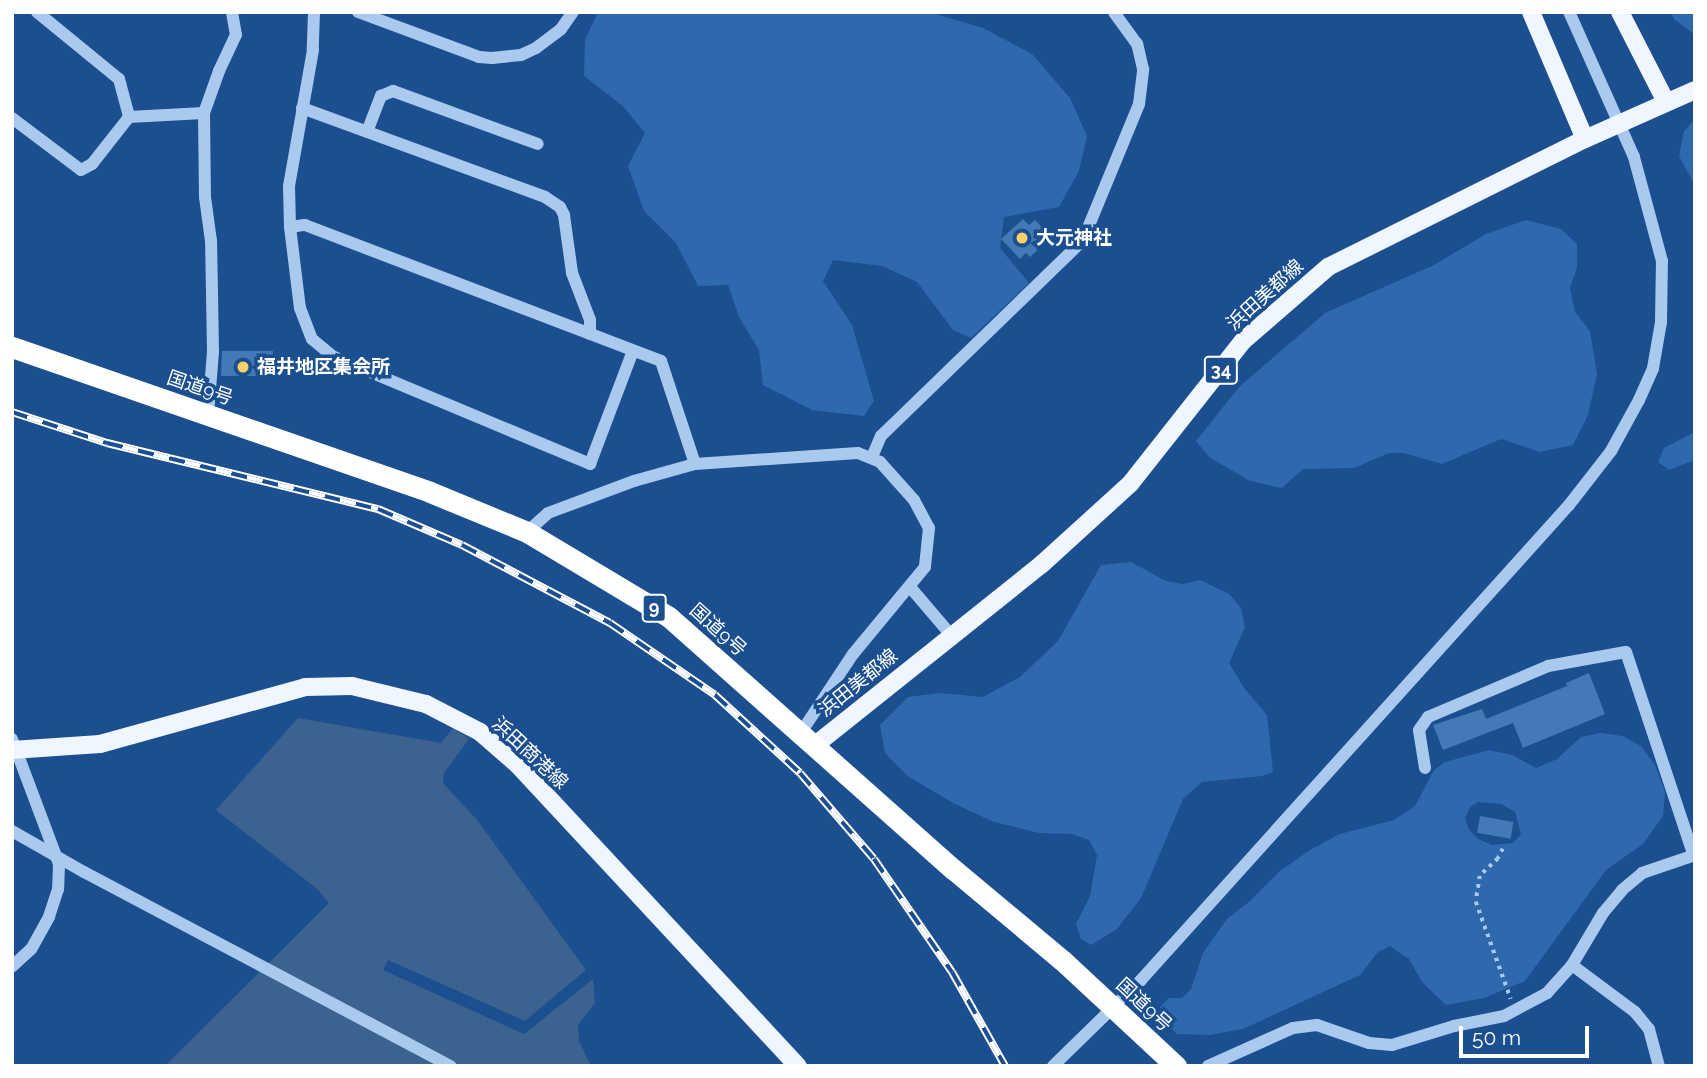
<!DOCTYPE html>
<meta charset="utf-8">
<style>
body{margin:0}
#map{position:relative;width:1707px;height:1078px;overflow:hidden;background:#1b4f8f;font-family:Raleway,"Noto Sans JP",sans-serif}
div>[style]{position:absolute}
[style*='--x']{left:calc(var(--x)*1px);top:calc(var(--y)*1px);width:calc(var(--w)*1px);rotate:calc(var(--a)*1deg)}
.green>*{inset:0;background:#2e69ad}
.water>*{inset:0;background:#3c6290}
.building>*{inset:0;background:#4478b7;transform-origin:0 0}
.path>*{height:3.5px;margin-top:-1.75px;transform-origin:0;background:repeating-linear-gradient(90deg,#a9c9ee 0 3.5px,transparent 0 8.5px)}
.minor>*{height:12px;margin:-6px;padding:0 6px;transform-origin:6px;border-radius:6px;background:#a9c9ee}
.major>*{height:18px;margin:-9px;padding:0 9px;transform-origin:9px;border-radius:9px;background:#f0f6ff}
.highway>*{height:21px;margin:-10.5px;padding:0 10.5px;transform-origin:10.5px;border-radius:10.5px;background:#fff}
.rail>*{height:8px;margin-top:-4px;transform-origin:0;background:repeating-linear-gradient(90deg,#1b4f8f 0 16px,#fff 0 32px);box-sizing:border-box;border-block:2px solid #fff}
.dots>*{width:19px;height:19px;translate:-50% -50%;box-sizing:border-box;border:4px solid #1b4f8f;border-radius:50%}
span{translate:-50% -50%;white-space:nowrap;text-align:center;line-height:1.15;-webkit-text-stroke:7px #1b4f8f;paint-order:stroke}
.shield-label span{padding:2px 5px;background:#1b4f8f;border:2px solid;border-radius:5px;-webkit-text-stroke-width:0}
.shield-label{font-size:18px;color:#fff;font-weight:700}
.poi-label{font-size:19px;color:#fff;font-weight:700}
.left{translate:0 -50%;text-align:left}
.street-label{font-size:19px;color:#fff}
.frame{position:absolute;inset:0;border:14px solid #fff;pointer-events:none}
.scale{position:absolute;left:1459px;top:1026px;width:130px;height:32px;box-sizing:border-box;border:4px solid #fff;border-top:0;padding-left:9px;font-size:21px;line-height:24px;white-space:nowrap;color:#fff;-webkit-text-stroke:5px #1b4f8f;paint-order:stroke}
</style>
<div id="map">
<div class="green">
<div style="clip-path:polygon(598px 12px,929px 12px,983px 28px,1032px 54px,1070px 98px,1087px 136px,1079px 171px,1059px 207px,1004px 217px,1000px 248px,1029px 283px,971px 338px,953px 330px,917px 282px,882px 266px,833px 260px,823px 281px,852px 325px,874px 401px,864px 416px,812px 410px,763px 385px,759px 350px,739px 317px,728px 285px,698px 286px,676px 243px,644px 211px,628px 166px,645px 133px,623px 106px,584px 76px,585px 40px)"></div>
<div style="clip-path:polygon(1670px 12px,1695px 12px,1695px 35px,1674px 19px)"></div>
<div style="clip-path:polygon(1695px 119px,1695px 186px,1679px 156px,1684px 131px)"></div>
<div style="clip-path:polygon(1526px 220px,1561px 229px,1577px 244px,1577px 268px,1570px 288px,1575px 312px,1590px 331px,1597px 374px,1588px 415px,1573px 445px,1540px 452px,1501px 439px,1442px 464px,1404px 453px,1389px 453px,1354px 468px,1303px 469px,1282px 488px,1250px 481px,1209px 457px,1196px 441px,1240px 386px,1325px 313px,1434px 265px,1486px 234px)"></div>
<div style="clip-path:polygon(1695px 432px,1695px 460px,1669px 470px,1658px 462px,1664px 448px)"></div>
<div style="clip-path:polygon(1131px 562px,1166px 581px,1183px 584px,1200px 580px,1229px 594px,1241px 608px,1245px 627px,1229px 663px,1244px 688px,1267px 715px,1273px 772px,1262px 776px,1202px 782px,1183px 799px,1141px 898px,1117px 929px,1091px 945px,1081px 939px,1076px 924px,1090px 896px,1097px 855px,1089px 840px,1072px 834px,1039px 833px,994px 822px,955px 804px,909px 777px,885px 753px,880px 725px,908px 697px,940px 693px,983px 697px,1020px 677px,1058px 641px,1101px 565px)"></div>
<div style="clip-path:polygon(evenodd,1600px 733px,1623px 736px,1641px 746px,1655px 765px,1665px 792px,1663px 816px,1643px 844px,1606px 870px,1525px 981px,1484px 998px,1446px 1005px,1422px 982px,1409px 959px,1390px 946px,1378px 952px,1360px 975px,1243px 1029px,1209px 1035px,1177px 1034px,1167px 1024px,1160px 1007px,1169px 998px,1182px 998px,1191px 989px,1203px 953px,1227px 919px,1250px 901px,1280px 871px,1310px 850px,1340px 834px,1394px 820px,1415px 806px,1434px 770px,1445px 762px,1489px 750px,1512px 755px,1536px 768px,1557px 759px,1581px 737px,1600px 733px,1478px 802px,1501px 804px,1515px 812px,1521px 834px,1513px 843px,1492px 845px,1478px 839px,1469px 830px,1465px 818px,1470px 807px,1478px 802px)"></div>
</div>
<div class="water">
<div style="clip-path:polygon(298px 718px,441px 743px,453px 728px,469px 739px,444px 773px,443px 783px,478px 821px,586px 970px,525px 1021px,388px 960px,383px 970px,524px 1034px,593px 979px,595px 1003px,578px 1025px,579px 1041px,591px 1066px,165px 1066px,329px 903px,316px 888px,216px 810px)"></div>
</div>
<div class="building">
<div style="clip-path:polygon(1023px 219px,1029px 225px,1035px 220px,1046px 231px,1037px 243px,1041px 247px,1030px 257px,1026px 253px,1020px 259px,1001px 239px)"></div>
<div style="clip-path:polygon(222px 351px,273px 351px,272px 364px,263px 364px,263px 376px,221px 376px)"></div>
<div style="clip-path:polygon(1589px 673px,1605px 714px,1523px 748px,1513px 723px,1443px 750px,1433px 725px,1482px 709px,1486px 719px,1567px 686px,1566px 683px)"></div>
<div style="left:1480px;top:816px;width:34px;height:17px;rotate:10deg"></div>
</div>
<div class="path">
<div style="--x:1503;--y:849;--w:11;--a:117"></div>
<div style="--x:1498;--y:859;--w:25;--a:137"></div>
<div style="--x:1480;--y:876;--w:26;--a:99"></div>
<div style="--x:1476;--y:902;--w:103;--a:70.2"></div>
</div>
<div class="minor">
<div style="--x:37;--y:12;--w:106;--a:39.3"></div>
<div style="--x:119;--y:79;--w:39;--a:75"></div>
<div style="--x:314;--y:12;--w:38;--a:92"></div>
<div style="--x:313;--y:50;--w:138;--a:100"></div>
<div style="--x:289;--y:186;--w:41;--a:88.6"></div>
<div style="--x:290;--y:227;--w:82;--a:83"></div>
<div style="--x:300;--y:308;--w:33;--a:69"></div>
<div style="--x:312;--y:339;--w:26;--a:40"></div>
<div style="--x:332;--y:356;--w:280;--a:22.7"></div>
<div style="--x:590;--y:464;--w:121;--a:-69.2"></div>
<div style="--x:358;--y:12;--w:129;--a:20.4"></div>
<div style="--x:479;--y:57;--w:13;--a:4"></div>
<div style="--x:492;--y:58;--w:29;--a:-6"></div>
<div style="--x:521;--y:55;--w:17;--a:-25"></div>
<div style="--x:536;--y:48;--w:31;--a:-37"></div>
<div style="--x:561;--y:29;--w:21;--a:-55"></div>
<div style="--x:302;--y:108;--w:259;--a:20.1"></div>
<div style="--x:545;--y:197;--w:18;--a:34"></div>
<div style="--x:560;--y:207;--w:9;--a:63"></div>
<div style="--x:564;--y:215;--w:59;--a:82.1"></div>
<div style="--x:572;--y:273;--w:50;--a:69"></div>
<div style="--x:590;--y:320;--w:14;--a:90"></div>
<div style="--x:12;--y:118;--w:86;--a:37"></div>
<div style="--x:81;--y:170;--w:13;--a:-29"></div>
<div style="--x:92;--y:164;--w:60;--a:-51.8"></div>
<div style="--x:129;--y:117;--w:75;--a:-3.1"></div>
<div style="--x:367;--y:132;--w:39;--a:-69"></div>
<div style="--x:381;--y:96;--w:13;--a:-23"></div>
<div style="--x:393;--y:91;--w:154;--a:20.1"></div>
<div style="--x:290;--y:227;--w:15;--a:-8"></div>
<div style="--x:305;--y:225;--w:381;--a:20.9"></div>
<div style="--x:661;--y:361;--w:108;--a:71.7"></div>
<div style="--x:208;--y:415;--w:64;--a:-85.5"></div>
<div style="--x:213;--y:351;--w:110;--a:-91"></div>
<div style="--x:211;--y:241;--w:44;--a:-97.8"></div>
<div style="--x:205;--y:197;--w:84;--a:-90.7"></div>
<div style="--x:204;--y:113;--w:45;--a:-70.3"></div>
<div style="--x:219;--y:71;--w:40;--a:-65"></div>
<div style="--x:236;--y:35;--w:23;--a:-100"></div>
<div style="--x:872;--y:457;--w:23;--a:-67"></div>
<div style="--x:881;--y:436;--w:281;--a:-44.1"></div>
<div style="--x:1083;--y:240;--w:147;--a:-67.6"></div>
<div style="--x:1139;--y:104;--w:35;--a:-83"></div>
<div style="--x:1143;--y:69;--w:26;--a:-103"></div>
<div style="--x:1137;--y:44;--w:39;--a:-126"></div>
<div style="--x:527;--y:532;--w:28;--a:-42"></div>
<div style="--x:548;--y:513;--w:92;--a:-20.4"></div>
<div style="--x:634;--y:481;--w:63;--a:-15.6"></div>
<div style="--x:695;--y:464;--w:163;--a:-3.9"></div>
<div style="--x:858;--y:453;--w:24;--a:22"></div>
<div style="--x:880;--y:462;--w:51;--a:48.2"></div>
<div style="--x:914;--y:500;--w:32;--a:62"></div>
<div style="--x:929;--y:528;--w:39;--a:96"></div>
<div style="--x:925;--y:567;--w:113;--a:129.6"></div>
<div style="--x:853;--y:654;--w:96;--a:123.5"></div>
<div style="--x:910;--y:587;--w:63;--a:49.5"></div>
<div style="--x:12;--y:739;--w:134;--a:69.4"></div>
<div style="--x:59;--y:864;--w:25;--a:92"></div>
<div style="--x:58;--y:889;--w:29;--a:108"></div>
<div style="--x:49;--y:917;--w:37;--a:119"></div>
<div style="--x:31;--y:949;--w:26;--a:137"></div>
<div style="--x:1425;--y:768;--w:38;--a:-99"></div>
<div style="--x:1419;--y:730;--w:16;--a:-55"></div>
<div style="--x:1428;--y:717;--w:130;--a:-23"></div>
<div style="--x:1548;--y:666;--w:79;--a:-10.2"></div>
<div style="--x:1626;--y:652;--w:215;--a:71.6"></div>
<div style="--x:12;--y:831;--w:83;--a:29.7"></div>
<div style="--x:84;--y:872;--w:415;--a:27.9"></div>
<div style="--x:1572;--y:965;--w:79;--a:36.7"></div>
<div style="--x:1635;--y:1012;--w:22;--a:51"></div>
<div style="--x:1649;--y:1029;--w:38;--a:75"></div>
<div style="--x:1053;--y:1066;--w:123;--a:-44.3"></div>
<div style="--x:1141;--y:980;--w:639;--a:-47.98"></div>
<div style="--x:1569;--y:505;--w:68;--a:-52.1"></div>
<div style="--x:1611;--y:451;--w:58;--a:-61.2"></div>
<div style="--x:1639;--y:400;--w:35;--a:-66"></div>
<div style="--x:1653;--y:368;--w:47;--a:-80.1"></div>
<div style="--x:1661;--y:322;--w:61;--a:-89.1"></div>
<div style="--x:1662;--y:261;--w:108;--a:-105.1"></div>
<div style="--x:1634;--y:157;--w:159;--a:-114.1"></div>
<div style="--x:1208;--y:1066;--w:93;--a:-24.1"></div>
<div style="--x:1293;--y:1028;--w:24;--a:-7"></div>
<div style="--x:1317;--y:1025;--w:55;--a:19.1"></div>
<div style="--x:1369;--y:1043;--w:23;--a:5"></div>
<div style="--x:1392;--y:1045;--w:65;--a:-17"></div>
<div style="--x:1454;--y:1026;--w:51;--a:-11.3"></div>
<div style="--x:1504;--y:1016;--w:49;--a:-28.1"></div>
<div style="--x:1547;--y:993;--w:38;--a:-48"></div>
<div style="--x:1572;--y:965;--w:61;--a:-59.2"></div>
<div style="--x:1603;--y:913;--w:30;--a:-50"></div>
<div style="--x:1622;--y:890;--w:26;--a:-40"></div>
<div style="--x:1642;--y:873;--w:56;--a:-18.8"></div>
</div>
<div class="major">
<div style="--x:1531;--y:12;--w:138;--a:67"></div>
<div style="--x:1620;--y:12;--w:101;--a:62.9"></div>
<div style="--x:814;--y:746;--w:292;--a:-38.6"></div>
<div style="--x:1042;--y:564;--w:119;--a:-42.3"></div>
<div style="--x:1130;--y:484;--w:182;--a:-51.7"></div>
<div style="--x:1243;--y:341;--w:113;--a:-41"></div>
<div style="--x:1328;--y:267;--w:287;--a:-26.5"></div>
<div style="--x:1585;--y:139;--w:120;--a:-24"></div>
<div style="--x:12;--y:750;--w:88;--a:-3.9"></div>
<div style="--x:100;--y:744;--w:213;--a:-15.5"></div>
<div style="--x:305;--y:687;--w:47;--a:-1.2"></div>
<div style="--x:352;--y:686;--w:76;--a:13.7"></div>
<div style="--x:426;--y:704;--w:61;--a:27.4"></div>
<div style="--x:480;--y:732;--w:50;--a:41"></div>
<div style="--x:518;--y:765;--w:411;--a:47.1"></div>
</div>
<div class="highway">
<div style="--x:12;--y:347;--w:442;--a:19.1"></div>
<div style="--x:430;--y:492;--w:105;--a:22.4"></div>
<div style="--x:527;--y:532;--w:165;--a:30.9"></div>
<div style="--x:669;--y:617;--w:380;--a:41.6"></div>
<div style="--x:953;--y:869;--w:142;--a:39.9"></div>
<div style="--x:1062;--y:960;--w:156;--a:42.9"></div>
</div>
<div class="rail">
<div style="--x:12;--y:412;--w:100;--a:18.1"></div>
<div style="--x:107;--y:443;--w:279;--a:13.7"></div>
<div style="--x:378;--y:509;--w:91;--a:23.2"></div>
<div style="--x:462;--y:545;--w:167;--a:27.8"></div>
<div style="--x:610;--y:623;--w:127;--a:34.4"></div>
<div style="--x:715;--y:695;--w:115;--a:42.5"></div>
<div style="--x:800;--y:773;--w:113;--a:49.3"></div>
<div style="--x:874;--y:859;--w:137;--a:55.4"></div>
<div style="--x:952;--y:972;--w:108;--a:60.6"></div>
</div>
<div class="dots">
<div style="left:1022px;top:238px;background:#ffd166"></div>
<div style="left:243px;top:367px;background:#ffd166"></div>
</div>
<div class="shield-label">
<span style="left:1221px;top:370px">34</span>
<span style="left:654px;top:608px">9</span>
</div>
<div class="poi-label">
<span class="left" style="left:1036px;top:238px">大元神社</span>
<span class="left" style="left:257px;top:367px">福井地区集会所</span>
</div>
<div class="street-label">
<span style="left:1265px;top:295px;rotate:-42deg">浜田美都線</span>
<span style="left:200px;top:388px;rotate:19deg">国道9号</span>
<span style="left:718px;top:630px;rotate:42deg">国道9号</span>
<span style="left:858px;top:683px;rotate:-39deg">浜田美都線</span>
<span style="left:530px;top:753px;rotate:43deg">浜田商港線</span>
<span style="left:1144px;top:1005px;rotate:43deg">国道9号</span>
</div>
<div class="frame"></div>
<div class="scale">50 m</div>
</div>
